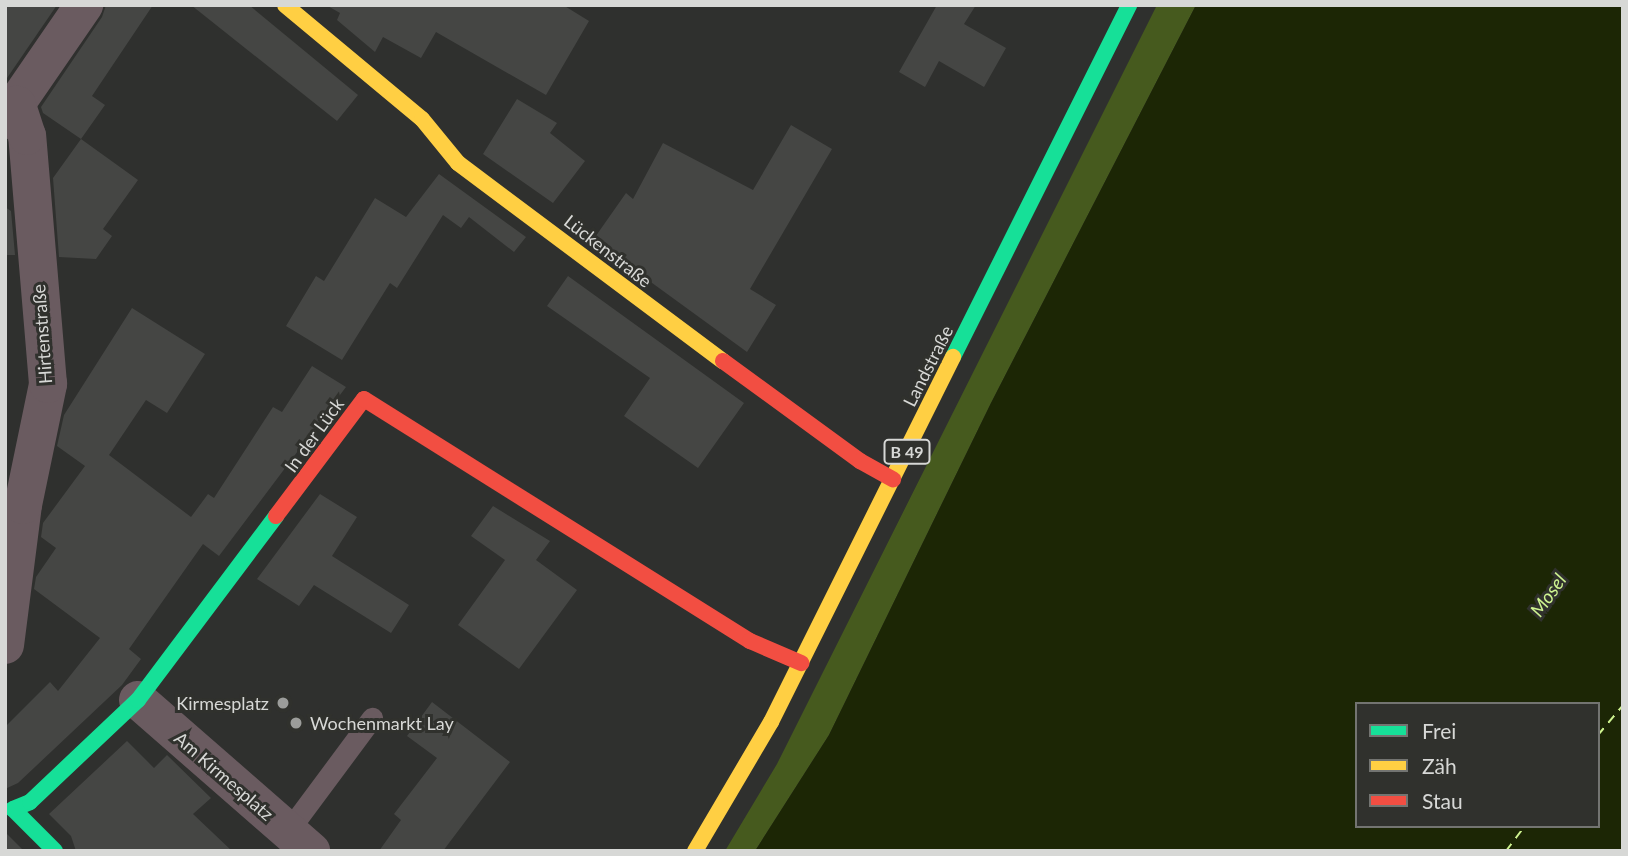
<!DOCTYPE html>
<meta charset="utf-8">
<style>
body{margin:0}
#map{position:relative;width:1628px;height:856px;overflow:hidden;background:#2f302e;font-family:Lato,sans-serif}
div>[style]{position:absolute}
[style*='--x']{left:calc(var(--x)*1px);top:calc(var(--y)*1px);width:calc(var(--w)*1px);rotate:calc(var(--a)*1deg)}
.green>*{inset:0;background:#465a1e}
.water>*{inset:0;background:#1c2605}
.ferry>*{height:2px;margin-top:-1px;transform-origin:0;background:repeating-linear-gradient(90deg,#cff490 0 9px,transparent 0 16px)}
.building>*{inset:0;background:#454644}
.lane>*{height:21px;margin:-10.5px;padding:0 10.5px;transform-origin:10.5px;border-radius:10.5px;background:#6a5b60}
.street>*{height:38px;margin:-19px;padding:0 19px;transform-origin:19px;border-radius:19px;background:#6a5b60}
.fast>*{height:16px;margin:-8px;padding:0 8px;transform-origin:8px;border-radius:8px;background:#16e098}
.slow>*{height:16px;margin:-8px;padding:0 8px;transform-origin:8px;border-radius:8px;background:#ffcf43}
.jam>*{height:16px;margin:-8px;padding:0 8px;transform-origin:8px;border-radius:8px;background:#f24e42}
.dots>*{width:19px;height:19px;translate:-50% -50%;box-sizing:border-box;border:4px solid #30312d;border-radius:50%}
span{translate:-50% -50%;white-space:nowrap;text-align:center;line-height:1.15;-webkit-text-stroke:6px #30312d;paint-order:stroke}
.shield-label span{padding:2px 5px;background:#30312d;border:2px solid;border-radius:5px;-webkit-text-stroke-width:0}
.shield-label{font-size:16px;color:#d7d8d6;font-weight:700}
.street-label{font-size:18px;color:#d7d8d6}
.poi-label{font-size:18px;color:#d7d8d6}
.right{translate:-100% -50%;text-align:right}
.left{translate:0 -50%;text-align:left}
.water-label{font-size:19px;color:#cff490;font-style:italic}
.frame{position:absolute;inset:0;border:7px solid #d7d8d6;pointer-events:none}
.legend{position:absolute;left:1355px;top:702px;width:245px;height:126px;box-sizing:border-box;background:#30312d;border:2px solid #737471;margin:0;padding:9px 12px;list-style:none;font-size:21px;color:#d7d8d6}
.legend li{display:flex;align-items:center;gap:14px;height:35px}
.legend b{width:35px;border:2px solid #737471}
</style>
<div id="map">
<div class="green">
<div style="clip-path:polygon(1157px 5px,1196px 5px,991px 403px,829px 735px,755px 851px,725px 851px,777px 764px)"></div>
</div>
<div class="water">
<div style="clip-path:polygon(evenodd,1196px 5px,1623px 5px,1623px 851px,755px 851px,829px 735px,991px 403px,1196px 5px,1357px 704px,1598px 704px,1598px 826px,1357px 826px,1357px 704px)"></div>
</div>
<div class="ferry">
<div style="--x:1598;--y:735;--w:39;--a:-50"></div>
<div style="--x:1506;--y:851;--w:31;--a:-53"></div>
</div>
<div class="building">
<div style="clip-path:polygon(5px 5px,57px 5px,5px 81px)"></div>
<div style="clip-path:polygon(106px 5px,153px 5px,92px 96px,105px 105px,81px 139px,43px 113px,41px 107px,102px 17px)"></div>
<div style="clip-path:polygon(191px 5px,249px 5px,358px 95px,337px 121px)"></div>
<div style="clip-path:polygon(326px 5px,563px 5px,589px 21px,546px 95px,436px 32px,421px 58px,383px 37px,375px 52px,337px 20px,340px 13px)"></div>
<div style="clip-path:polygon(937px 5px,976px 5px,964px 24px,1006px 48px,984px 87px,939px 61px,925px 87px,899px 72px)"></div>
<div style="clip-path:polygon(517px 99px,557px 123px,550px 133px,585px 161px,553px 203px,483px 154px)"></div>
<div style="clip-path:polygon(791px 125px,832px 149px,750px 289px,776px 305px,747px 352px,593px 240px,626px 193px,633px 199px,663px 143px,753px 190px)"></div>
<div style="clip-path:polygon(81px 139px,138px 180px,103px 229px,112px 236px,96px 259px,59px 257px,53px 178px)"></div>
<div style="clip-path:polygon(439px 174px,526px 237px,514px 252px,469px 217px,461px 228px,443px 215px,397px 288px,390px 283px,342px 360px,286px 326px,316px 276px,324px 281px,375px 198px,406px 217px)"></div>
<div style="clip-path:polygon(5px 207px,11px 211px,15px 255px,5px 255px)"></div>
<div style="clip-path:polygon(568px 276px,744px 403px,698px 468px,624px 416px,650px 378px,547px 306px)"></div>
<div style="clip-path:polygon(132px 308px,205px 354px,167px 413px,146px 400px,109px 455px,191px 517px,208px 494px,214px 498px,273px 407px,282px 412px,312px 366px,346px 387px,219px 556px,203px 544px,129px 649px,141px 659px,122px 685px,18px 783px,5px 789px,5px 727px,50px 682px,58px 691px,100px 638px,34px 589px,36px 577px,56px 548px,41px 537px,43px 523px,85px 466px,57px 446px,64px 415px)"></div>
<div style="clip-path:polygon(320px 494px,357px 517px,332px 556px,409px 605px,391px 633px,314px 585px,299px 606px,257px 579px)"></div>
<div style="clip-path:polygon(493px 506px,550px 541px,536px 560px,577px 590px,519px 669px,458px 625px,505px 560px,471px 536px)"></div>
<div style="clip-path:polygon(432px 702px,510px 762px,443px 851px,379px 851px,401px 820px,394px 814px,437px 758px,407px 736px)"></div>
<div style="clip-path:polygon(127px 741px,154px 768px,167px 755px,211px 798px,193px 814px,232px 851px,76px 851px,71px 836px,49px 814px)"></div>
<div style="clip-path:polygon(5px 832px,24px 851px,5px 851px)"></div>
</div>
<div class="lane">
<div style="--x:288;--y:831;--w:141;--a:-53.4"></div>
</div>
<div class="street">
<div style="--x:5;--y:120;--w:140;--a:-55.5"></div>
<div style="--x:5;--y:645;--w:141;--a:-82.7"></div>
<div style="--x:23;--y:505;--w:124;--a:-78.3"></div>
<div style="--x:48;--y:384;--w:249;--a:-94.8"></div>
<div style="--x:27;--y:136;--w:33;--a:-108"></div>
<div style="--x:138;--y:700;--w:230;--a:41.1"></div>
</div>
<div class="fast">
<div style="--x:953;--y:357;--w:394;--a:-63.4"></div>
<div style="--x:55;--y:851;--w:59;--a:-135"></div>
<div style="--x:13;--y:809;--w:18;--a:-22"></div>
<div style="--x:30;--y:802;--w:149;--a:-43.4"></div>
<div style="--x:138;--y:700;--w:230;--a:-53.1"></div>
</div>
<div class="slow">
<div style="--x:285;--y:5;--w:178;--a:39.8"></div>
<div style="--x:422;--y:119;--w:57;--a:50.7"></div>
<div style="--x:458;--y:163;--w:331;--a:36.8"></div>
<div style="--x:695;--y:851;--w:150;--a:-59.5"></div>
<div style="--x:771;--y:722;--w:408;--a:-63.5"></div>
</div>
<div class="jam">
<div style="--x:723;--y:361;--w:170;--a:36.1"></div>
<div style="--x:860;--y:461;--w:38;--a:29"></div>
<div style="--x:276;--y:516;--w:146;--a:-53.1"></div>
<div style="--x:364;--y:399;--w:456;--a:32.1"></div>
<div style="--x:750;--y:641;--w:56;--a:23.3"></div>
</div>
<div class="dots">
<div style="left:283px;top:703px;background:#9c9d9b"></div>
<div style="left:296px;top:723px;background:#9c9d9b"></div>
</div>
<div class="shield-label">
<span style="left:907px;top:452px">B 49</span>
</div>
<div class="street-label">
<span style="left:608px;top:251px;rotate:38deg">Lückenstraße</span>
<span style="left:42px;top:334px;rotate:-94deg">Hirtenstraße</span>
<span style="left:928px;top:366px;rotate:-63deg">Landstraße</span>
<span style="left:314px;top:435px;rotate:-54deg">In der Lück</span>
<span style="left:224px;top:776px;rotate:41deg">Am Kirmesplatz</span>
</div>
<div class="poi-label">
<span class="right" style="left:269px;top:703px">Kirmesplatz</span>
<span class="left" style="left:310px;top:723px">Wochenmarkt Lay</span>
</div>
<div class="water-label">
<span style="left:1548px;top:595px;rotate:-55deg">Mosel</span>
</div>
<div class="frame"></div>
<ul class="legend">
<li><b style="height:9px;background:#16e098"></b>Frei</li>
<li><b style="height:9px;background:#ffcf43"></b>Zäh</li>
<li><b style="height:9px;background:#f24e42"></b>Stau</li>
</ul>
</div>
